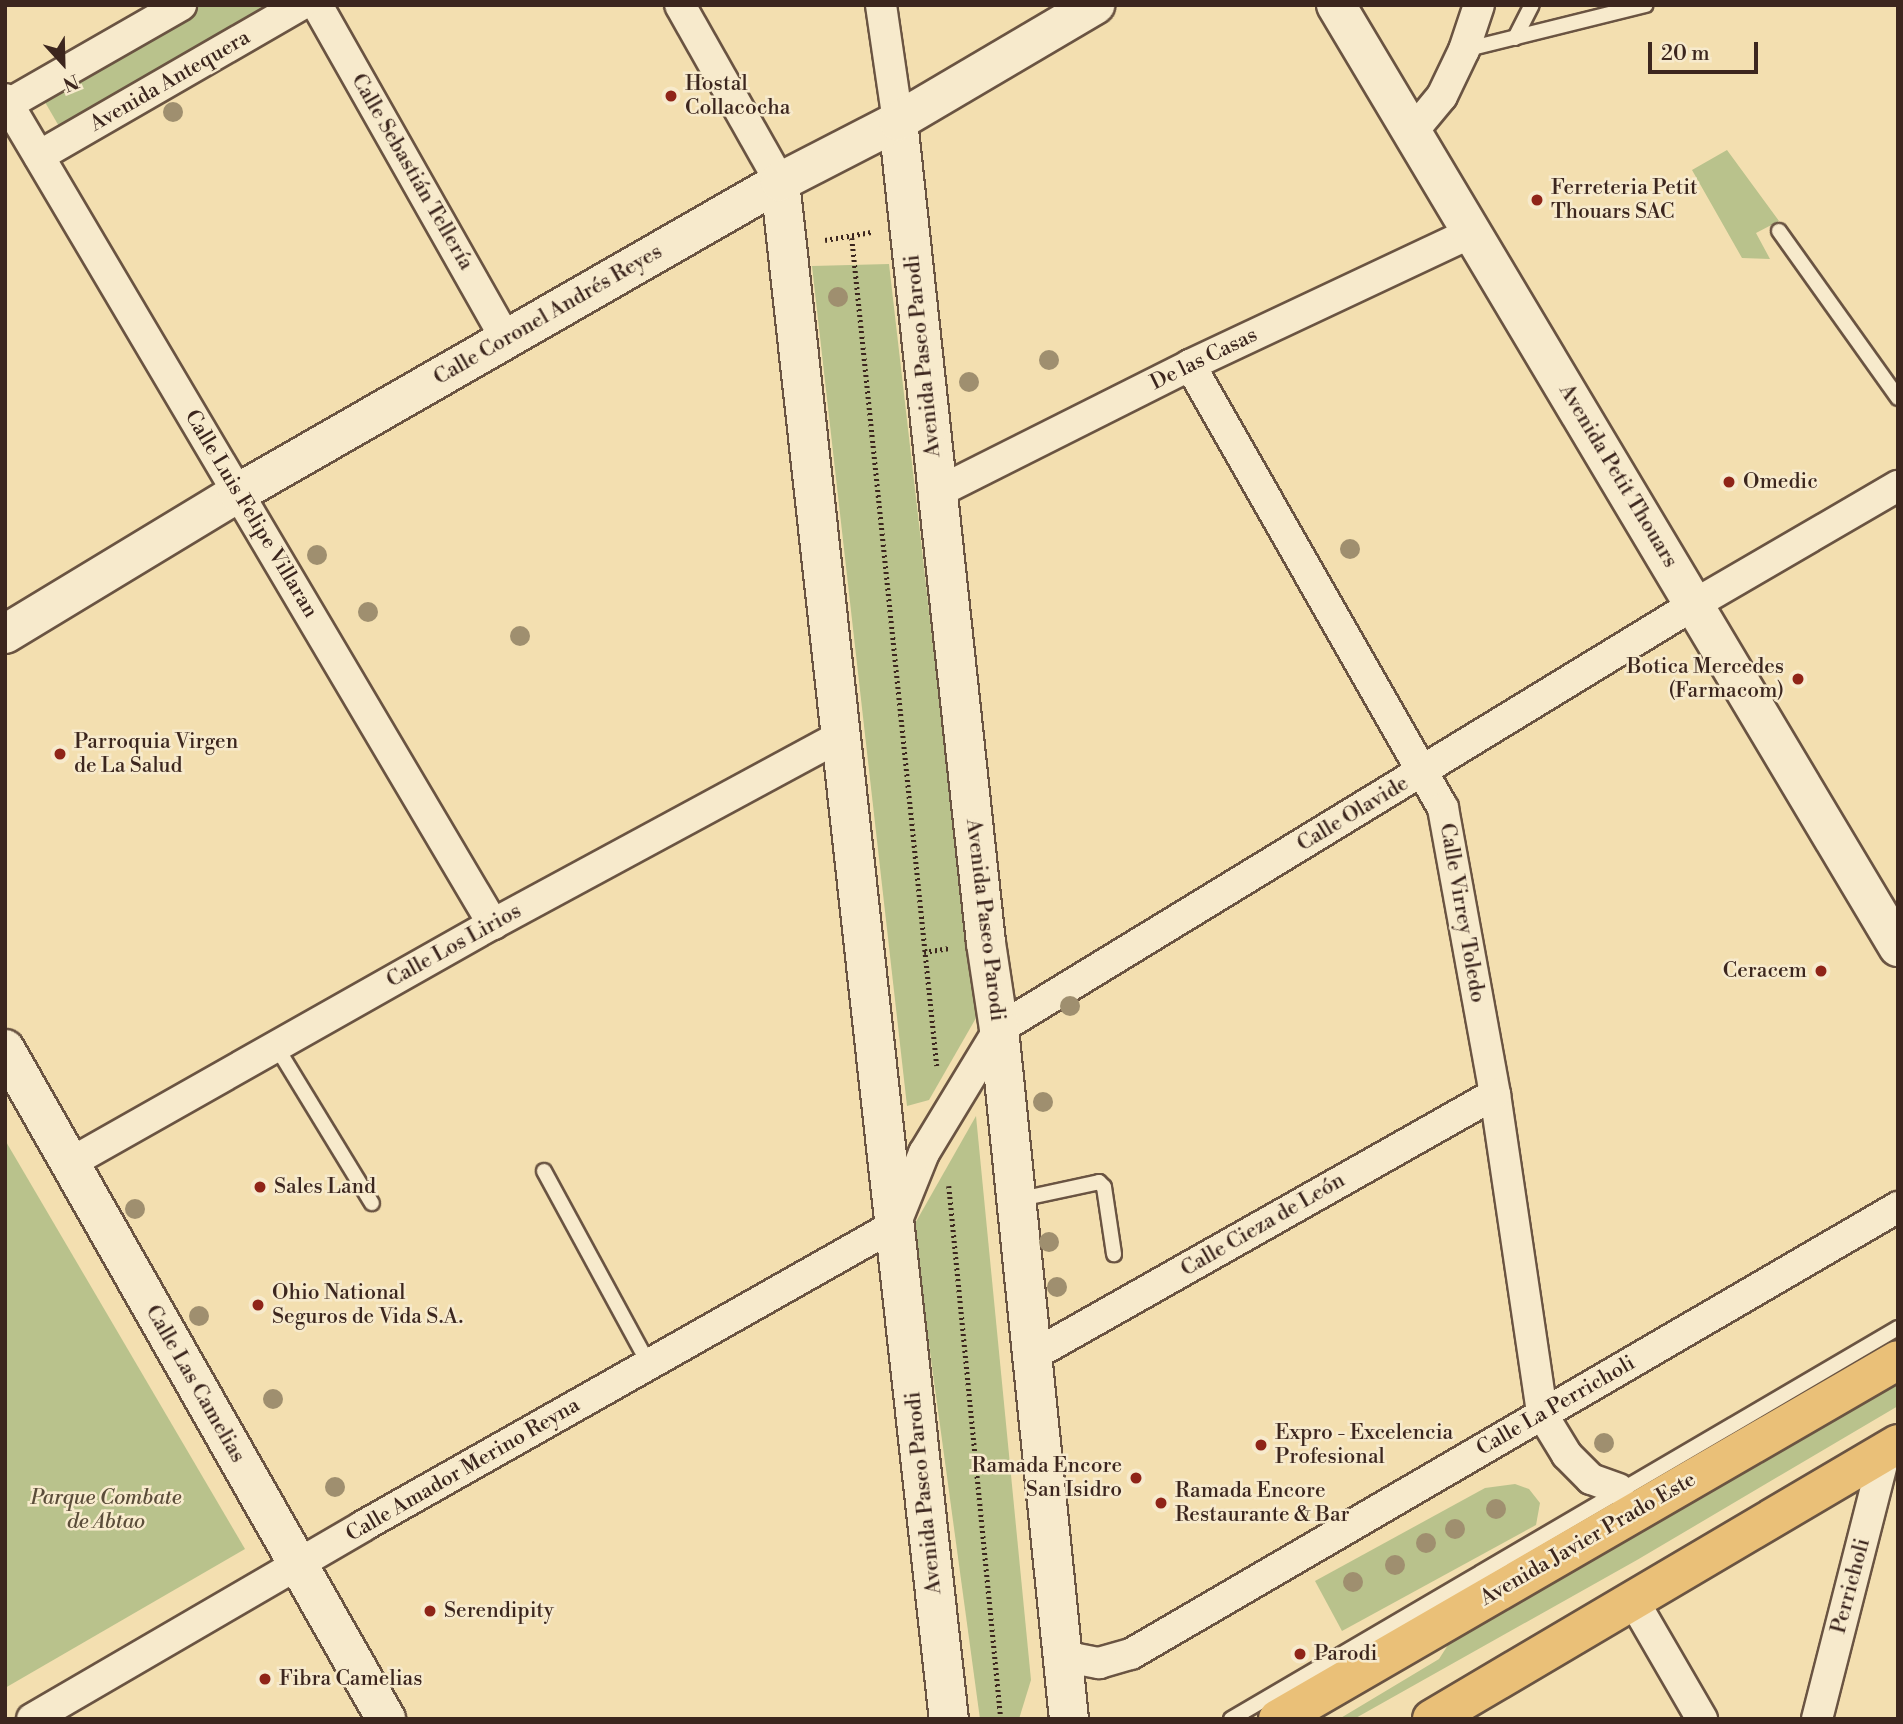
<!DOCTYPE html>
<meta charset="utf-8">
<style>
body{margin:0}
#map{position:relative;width:1903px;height:1724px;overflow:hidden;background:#f3dfb0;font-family:"Libre Bodoni",serif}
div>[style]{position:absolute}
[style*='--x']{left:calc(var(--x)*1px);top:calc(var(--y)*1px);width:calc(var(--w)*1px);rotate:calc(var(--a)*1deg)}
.green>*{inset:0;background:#b9c28c}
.path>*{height:4.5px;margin-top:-2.25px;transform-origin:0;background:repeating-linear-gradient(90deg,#3c261e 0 2px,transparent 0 5.5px)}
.roads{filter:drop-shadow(2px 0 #6a5442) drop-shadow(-2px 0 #6a5442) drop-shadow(0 2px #6a5442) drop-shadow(0 -2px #6a5442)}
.lane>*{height:14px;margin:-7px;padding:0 7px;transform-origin:7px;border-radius:7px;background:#f7eacc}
.street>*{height:30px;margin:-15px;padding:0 15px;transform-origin:15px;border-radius:15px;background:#f7eacc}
.secondary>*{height:38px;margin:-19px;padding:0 19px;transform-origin:19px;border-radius:19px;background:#f7eacc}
.primary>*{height:38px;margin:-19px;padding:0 19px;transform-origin:19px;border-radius:19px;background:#eac078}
.trees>*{width:20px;height:20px;margin:-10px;border-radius:50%;background:#9f8f6f}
.dots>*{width:19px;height:19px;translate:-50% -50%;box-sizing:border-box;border:4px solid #f7eacc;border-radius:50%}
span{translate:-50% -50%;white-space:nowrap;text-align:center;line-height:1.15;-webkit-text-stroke:5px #f7eacc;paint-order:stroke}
.street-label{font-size:21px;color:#3c261e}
.poi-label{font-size:21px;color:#3c261e}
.left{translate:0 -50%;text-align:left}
.right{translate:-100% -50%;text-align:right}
.park-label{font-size:21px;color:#5b4d3a;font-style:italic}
.frame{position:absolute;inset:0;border:7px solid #3c261e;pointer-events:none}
.north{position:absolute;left:28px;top:28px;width:70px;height:70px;-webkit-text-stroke:5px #f7eacc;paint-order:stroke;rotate:158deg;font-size:19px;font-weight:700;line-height:28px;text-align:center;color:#3c261e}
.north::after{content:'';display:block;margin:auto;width:24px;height:32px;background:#3c261e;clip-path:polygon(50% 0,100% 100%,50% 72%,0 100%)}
.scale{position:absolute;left:1648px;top:42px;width:110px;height:32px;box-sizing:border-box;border:4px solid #3c261e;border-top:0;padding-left:9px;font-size:21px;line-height:24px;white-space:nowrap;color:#3c261e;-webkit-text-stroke:5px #f7eacc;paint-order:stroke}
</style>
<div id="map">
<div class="green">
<div style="clip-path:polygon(201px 5px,270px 5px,60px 128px,42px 97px)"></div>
<div style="clip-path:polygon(1727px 150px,1779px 221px,1756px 233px,1770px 259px,1742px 258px,1692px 170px)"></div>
<div style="clip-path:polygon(889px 264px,976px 1018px,929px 1100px,907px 1106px,812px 266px)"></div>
<div style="clip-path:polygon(976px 1116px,1031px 1680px,1019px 1719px,980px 1719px,913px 1227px)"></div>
<div style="clip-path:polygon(5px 1140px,245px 1549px,5px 1688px)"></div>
<div style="clip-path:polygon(1898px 1379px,1898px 1406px,1637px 1560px,1354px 1719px,1339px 1719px,1439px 1659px,1455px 1634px)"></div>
<div style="clip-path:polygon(1515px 1484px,1529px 1489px,1540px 1503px,1536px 1525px,1342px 1631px,1315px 1581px,1485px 1488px)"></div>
</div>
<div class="path">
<div style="--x:852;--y:238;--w:832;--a:84.14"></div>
<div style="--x:825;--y:240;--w:47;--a:-9.9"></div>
<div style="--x:924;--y:952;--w:26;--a:-9"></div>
<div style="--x:949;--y:1186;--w:536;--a:84.43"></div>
</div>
<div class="roads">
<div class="lane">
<div style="--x:1515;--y:38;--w:37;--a:-63"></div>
<div style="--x:1464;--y:50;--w:187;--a:-13.9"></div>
<div style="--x:1779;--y:231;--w:205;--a:54.5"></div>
<div style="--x:276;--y:1046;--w:184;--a:58.6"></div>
<div style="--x:544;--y:1171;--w:220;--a:61.5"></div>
<div style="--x:1016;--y:1200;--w:85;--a:-12.2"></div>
<div style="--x:1099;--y:1182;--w:7;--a:45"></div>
<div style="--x:1104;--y:1187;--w:68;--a:81.5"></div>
<div style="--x:1231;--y:1719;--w:773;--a:-30.38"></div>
</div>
<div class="street">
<div style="--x:317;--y:5;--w:384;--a:60.5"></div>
<div style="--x:680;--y:5;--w:203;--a:60.5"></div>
<div style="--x:881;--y:5;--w:117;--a:81.7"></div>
<div style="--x:5;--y:99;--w:959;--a:59.4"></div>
<div style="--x:5;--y:106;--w:203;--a:-29.8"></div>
<div style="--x:1413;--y:131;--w:45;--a:-50.4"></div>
<div style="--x:1442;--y:96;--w:51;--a:-64.4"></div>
<div style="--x:1464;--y:50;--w:47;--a:-71.6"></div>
<div style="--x:39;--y:156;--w:302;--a:-30"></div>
<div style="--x:1190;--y:365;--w:510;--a:60.27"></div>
<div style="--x:1443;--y:808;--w:291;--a:79.7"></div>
<div style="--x:1495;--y:1094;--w:323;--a:81.6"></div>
<div style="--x:1542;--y:1414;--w:48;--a:58.6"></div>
<div style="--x:1567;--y:1455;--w:34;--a:45"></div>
<div style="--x:1591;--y:1479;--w:29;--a:20"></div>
<div style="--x:938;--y:492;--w:282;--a:-26.7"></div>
<div style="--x:1190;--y:365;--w:313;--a:-25.2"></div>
<div style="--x:70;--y:1163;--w:486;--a:-29.5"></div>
<div style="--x:493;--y:924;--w:396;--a:-28.4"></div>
<div style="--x:1030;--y:1357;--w:534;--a:-29.49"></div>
<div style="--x:1633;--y:1600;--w:138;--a:59.9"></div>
<div style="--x:1062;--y:1656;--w:38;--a:11"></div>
<div style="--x:1099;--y:1663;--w:33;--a:-16"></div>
<div style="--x:1131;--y:1654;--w:888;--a:-30.23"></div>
<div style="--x:32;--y:1719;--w:383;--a:-30.2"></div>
<div style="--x:363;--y:1526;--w:611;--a:-29.5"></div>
<div style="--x:895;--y:1225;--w:78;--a:-68.1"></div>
<div style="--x:924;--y:1153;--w:145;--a:-58.8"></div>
<div style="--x:999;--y:1029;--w:816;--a:-31.41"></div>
<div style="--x:1695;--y:604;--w:235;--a:-30.2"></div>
<div style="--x:1817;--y:1719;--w:276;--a:-75.7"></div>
</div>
<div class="secondary">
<div style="--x:1336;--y:5;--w:1097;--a:59.18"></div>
<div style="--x:898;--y:121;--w:827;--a:83.89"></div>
<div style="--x:986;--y:943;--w:87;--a:81.4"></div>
<div style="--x:999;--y:1029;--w:694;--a:84.21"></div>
<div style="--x:780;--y:182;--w:1546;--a:83.73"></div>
<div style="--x:5;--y:634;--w:272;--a:-31.2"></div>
<div style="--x:238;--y:493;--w:625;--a:-29.85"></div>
<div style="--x:780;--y:182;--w:133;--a:-27.3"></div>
<div style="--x:898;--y:121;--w:229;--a:-30.5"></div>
<div style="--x:5;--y:1049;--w:771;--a:60.37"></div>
</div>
<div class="primary">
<div style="--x:1278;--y:1719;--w:716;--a:-30.07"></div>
<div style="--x:1432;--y:1719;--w:541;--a:-30.55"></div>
</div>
</div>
<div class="trees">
<div style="left:173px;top:112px"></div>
<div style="left:838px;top:297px"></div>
<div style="left:1049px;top:360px"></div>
<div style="left:969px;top:382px"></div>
<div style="left:1350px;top:549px"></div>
<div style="left:317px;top:555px"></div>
<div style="left:368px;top:612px"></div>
<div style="left:520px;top:636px"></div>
<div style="left:1070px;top:1006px"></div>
<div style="left:1043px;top:1102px"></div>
<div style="left:135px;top:1209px"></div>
<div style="left:1049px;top:1242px"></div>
<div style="left:1057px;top:1287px"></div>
<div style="left:199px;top:1316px"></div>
<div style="left:273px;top:1399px"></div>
<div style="left:1604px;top:1443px"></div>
<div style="left:335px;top:1487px"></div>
<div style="left:1496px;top:1509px"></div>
<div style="left:1455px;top:1529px"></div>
<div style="left:1426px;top:1543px"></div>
<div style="left:1395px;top:1565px"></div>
<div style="left:1353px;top:1582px"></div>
</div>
<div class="dots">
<div style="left:671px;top:96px;background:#8f2418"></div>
<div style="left:1537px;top:200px;background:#8f2418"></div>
<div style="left:1729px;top:482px;background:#8f2418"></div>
<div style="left:1798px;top:679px;background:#8f2418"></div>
<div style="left:60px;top:754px;background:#8f2418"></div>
<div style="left:1821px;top:971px;background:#8f2418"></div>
<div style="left:260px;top:1187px;background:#8f2418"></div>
<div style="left:258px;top:1305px;background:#8f2418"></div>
<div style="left:1261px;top:1445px;background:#8f2418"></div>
<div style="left:1136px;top:1478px;background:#8f2418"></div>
<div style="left:1161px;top:1503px;background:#8f2418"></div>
<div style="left:430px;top:1611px;background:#8f2418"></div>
<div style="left:1300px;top:1654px;background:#8f2418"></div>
<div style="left:265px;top:1679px;background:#8f2418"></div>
</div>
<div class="street-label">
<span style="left:170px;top:81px;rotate:-30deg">Avenida Antequera</span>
<span style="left:412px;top:172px;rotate:60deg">Calle Sebastián Tellería</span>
<span style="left:548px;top:315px;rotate:-30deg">Calle Coronel Andrés Reyes</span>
<span style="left:923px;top:356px;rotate:-96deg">Avenida Paseo Parodi</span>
<span style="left:1204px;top:359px;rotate:-26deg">De las Casas</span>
<span style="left:1618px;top:476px;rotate:59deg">Avenida Petit Thouars</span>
<span style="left:251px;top:514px;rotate:59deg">Calle Luis Felipe Villaran</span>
<span style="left:1353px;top:814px;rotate:-31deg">Calle Olavide</span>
<span style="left:1462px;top:913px;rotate:80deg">Calle Virrey Toledo</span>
<span style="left:985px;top:920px;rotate:83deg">Avenida Paseo Parodi</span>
<span style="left:454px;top:946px;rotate:-29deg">Calle Los Lirios</span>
<span style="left:1263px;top:1225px;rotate:-30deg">Calle Cieza de León</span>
<span style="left:195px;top:1384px;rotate:60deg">Calle Las Camelias</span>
<span style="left:1556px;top:1406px;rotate:-30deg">Calle La Perricholi</span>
<span style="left:463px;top:1470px;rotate:-30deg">Calle Amador Merino Reyna</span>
<span style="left:924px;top:1493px;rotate:-96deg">Avenida Paseo Parodi</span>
<span style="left:1588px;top:1539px;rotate:-30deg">Avenida Javier Prado Este</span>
<span style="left:1851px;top:1586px;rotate:-75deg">Perricholi</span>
</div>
<div class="poi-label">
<span class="left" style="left:685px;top:96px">Hostal<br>Collacocha</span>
<span class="left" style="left:1551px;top:200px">Ferreteria Petit<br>Thouars SAC</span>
<span class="left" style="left:1743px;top:482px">Omedic</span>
<span class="right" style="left:1784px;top:679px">Botica Mercedes<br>(Farmacom)</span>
<span class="left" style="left:74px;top:754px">Parroquia Virgen<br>de La Salud</span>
<span class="right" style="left:1807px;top:971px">Ceracem</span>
<span class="left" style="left:274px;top:1187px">Sales Land</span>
<span class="left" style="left:272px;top:1305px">Ohio National<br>Seguros de Vida S.A.</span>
<span class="left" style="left:1275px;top:1445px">Expro - Excelencia<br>Profesional</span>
<span class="right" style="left:1122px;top:1478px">Ramada Encore<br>San Isidro</span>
<span class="left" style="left:1175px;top:1503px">Ramada Encore<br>Restaurante &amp; Bar</span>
<span class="left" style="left:444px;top:1611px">Serendipity</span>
<span class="left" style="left:1314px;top:1654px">Parodi</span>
<span class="left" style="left:279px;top:1679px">Fibra Camelias</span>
</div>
<div class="park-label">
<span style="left:106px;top:1510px">Parque Combate<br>de Abtao</span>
</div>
<div class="frame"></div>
<div class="north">N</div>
<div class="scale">20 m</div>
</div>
